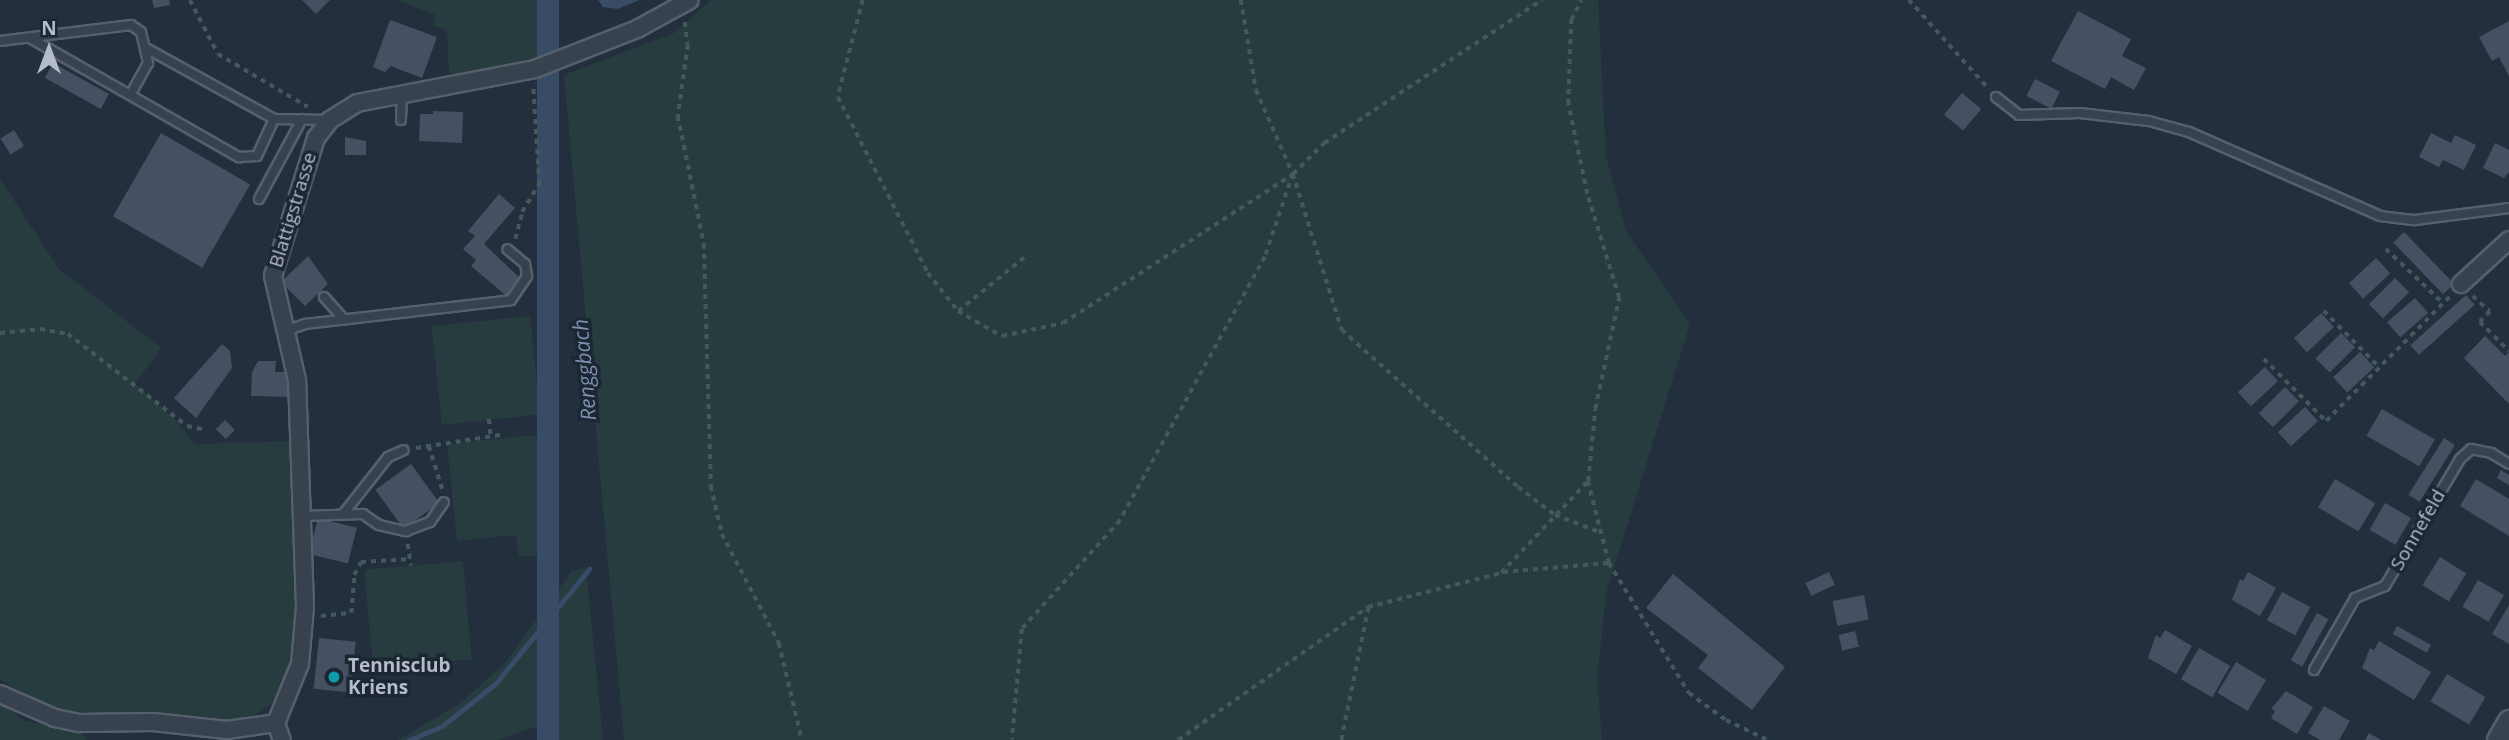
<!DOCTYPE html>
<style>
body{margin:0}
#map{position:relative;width:2509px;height:740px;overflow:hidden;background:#242f3e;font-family:"Open Sans",sans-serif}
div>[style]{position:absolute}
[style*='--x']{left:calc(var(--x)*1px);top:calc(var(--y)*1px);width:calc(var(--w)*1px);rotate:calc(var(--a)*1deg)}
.green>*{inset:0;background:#263c3f;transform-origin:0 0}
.water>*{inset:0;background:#394c67;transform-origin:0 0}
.stream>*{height:5px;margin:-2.5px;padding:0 2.5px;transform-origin:2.5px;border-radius:2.5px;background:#394c67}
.building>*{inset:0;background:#455162;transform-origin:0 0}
.path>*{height:3.5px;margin-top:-1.75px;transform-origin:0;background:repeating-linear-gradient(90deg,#44595c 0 5px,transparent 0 10px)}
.roads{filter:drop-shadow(2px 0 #565f6c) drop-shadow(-2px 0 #565f6c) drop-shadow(0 2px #565f6c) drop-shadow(0 -2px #565f6c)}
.service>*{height:8px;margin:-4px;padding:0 4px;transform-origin:4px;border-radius:4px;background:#38414e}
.minor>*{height:16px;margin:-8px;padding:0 8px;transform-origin:8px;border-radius:8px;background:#38414e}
.tertiary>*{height:21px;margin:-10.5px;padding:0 10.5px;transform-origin:10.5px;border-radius:10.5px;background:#38414e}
.dots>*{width:19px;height:19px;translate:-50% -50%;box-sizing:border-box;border:4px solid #1d2633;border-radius:50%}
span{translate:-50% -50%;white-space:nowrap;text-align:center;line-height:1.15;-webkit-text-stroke:7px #1d2633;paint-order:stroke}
.street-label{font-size:19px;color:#b4bcc9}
.poi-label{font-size:19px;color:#b4bcc9;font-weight:700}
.left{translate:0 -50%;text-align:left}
.water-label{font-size:21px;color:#7c92b1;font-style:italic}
.north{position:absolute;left:14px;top:14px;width:70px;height:70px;-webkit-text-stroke:5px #1d2633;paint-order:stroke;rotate:0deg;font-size:19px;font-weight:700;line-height:28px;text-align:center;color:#b4bcc9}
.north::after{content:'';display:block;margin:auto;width:24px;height:32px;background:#b4bcc9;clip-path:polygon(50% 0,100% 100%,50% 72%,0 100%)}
</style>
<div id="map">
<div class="green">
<div style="clip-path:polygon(397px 0,537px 0,540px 56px,487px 73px,449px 74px,447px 30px,433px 25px,436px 15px)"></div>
<div style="clip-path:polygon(711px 0,1598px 0,1606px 156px,1626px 231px,1690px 324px,1607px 590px,1597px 677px,1602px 740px,624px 740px,564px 75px,674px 33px)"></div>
<div style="clip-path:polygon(0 179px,59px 269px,161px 348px,135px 384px,174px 418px,195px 444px,294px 441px,295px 637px,284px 686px,272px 703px,253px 716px,238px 721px,71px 712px,31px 698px,0 679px)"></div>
<div style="left:530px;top:316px;width:99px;height:99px;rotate:84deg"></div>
<div style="clip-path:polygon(546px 434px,558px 553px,519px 557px,516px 535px,457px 541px,447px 444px)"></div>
<div style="left:463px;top:561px;width:99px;height:99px;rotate:85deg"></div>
<div style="clip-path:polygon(586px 568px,603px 740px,558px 740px,548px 730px,536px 727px,498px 740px,398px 740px,458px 705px,503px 665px,572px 571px)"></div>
<div style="clip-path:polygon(0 703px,25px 721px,80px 730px,86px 740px,0 740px)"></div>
</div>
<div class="water">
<div style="left:537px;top:0;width:22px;height:743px"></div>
<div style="clip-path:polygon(598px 0,640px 0,617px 9px,603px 7px)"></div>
</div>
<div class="stream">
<div style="--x:409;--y:740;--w:36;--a:-23"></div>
<div style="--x:442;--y:726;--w:68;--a:-38.4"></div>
<div style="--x:495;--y:684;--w:149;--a:-50.7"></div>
</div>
<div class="building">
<div style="clip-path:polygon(152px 0,169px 0,170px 5px,154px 8px)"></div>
<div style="clip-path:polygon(302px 0,330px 0,316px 14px)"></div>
<div style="clip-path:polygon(2078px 11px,2131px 39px,2122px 56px,2146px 68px,2134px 90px,2111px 77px,2105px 89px,2051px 61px)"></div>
<div style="clip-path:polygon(390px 20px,437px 37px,422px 78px,391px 66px,385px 72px,373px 67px)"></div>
<div style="clip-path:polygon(2509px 21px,2509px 76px,2499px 57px,2492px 61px,2479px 37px)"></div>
<div style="left:53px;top:63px;width:64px;height:17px;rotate:29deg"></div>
<div style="left:2035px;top:79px;width:28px;height:19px;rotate:27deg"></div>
<div style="left:1962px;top:93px;width:25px;height:28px;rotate:40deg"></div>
<div style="clip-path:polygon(433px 111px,463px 112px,462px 143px,419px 141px,420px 114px,433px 114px)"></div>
<div style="left:14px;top:130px;width:19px;height:16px;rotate:58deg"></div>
<div style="left:161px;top:133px;width:103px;height:96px;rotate:30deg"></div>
<div style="clip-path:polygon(2431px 133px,2451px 143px,2455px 135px,2476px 145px,2464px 170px,2443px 160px,2439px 167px,2419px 157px)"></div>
<div style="clip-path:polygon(345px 137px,366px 141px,366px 155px,345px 155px)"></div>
<div style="clip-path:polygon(2495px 143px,2509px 150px,2509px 172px,2504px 178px,2483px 168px)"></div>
<div style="clip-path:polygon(499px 194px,515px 208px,484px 244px,523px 281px,509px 298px,471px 266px,476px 260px,463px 249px,475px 236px,468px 231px)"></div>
<div style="left:2404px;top:232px;width:72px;height:15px;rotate:46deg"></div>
<div style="clip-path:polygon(308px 256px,328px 284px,305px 306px,281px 282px)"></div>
<div style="left:2376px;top:258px;width:21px;height:37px;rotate:47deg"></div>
<div style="left:2395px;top:278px;width:20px;height:37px;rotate:45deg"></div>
<div style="left:2466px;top:295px;width:13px;height:75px;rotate:48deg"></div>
<div style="left:2415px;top:298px;width:20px;height:37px;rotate:49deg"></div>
<div style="left:2321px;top:313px;width:19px;height:37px;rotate:47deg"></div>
<div style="left:2341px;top:333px;width:20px;height:36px;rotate:45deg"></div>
<div style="clip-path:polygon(2485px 336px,2505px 356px,2509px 352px,2509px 404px,2464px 358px)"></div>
<div style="clip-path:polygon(222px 344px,230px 351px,232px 368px,196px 418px,174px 398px)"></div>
<div style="left:2360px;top:352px;width:21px;height:37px;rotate:47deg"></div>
<div style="clip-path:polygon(258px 361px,276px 361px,275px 372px,289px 372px,288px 397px,251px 396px,252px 372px)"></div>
<div style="left:2265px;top:367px;width:19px;height:37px;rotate:47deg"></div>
<div style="left:2285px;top:387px;width:20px;height:37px;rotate:45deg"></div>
<div style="left:2305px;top:407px;width:19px;height:37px;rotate:47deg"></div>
<div style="left:2382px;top:409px;width:61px;height:31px;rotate:30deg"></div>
<div style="left:225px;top:420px;width:14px;height:13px;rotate:45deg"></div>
<div style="left:2444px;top:438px;width:13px;height:67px;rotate:32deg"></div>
<div style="left:411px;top:464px;width:48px;height:44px;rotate:54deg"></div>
<div style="clip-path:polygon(2501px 470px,2509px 475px,2509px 485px,2497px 478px)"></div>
<div style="left:2335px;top:479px;width:47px;height:33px;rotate:31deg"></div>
<div style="clip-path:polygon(2476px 479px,2509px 499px,2509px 536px,2460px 506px)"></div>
<div style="left:2385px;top:503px;width:30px;height:31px;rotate:30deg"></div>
<div style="left:318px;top:518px;width:40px;height:37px;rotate:14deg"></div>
<div style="left:2440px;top:557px;width:31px;height:33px;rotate:32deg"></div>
<div style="left:1829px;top:572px;width:14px;height:26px;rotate:65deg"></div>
<div style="clip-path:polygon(2248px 572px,2276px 588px,2260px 616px,2232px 600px,2240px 579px,2243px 581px)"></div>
<div style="clip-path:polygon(1673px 574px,1785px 667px,1752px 710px,1698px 668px,1708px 655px,1646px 608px)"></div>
<div style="left:2478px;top:580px;width:30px;height:31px;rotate:30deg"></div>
<div style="left:2282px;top:592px;width:32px;height:32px;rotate:28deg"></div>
<div style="left:1864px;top:595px;width:25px;height:32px;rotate:79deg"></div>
<div style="clip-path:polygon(2509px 605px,2509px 644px,2492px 634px)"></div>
<div style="left:2317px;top:613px;width:13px;height:54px;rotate:29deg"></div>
<div style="left:2397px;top:626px;width:39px;height:9px;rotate:29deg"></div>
<div style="clip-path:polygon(2165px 630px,2192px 646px,2176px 674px,2148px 658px,2156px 635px,2160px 638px)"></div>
<div style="left:1855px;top:631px;width:16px;height:17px;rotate:76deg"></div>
<div style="left:319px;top:638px;width:37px;height:51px;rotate:6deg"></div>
<div style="clip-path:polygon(2379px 641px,2431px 672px,2414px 700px,2362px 668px,2370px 648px,2374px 650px)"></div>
<div style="left:2199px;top:648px;width:36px;height:36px;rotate:30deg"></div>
<div style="left:2236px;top:662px;width:35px;height:36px;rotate:31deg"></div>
<div style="left:2447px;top:674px;width:45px;height:32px;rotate:31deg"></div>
<div style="clip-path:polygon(2286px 691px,2313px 707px,2297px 734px,2271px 718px,2275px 711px,2271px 709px)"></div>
<div style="clip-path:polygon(2324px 706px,2350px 721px,2339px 740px,2320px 740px,2308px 733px)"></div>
<div style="clip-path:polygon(2369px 733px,2381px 740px,2365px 740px)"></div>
</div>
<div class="path">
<div style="--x:190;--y:0;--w:61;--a:62.6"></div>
<div style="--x:218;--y:54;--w:104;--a:30.5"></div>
<div style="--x:863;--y:0;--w:100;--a:104.5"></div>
<div style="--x:838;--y:97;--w:198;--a:62.9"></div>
<div style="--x:928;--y:273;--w:48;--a:51.7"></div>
<div style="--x:958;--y:311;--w:51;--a:29.6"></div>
<div style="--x:1002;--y:336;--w:62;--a:-12"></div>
<div style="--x:1063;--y:323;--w:274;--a:-32.9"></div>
<div style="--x:1293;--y:174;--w:88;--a:108.6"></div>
<div style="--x:1265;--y:257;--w:301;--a:118.8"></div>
<div style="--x:1120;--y:521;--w:146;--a:132.2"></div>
<div style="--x:1022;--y:629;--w:111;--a:95.1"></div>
<div style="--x:1241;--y:0;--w:91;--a:80.5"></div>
<div style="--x:1256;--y:90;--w:92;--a:66.2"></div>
<div style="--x:1293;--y:174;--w:164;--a:72.6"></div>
<div style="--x:1342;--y:330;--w:236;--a:41.7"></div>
<div style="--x:1518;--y:487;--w:46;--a:37.1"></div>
<div style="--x:1555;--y:515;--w:47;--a:21.1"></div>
<div style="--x:1909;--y:0;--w:118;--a:48.1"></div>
<div style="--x:685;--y:22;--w:23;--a:83"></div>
<div style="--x:688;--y:45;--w:72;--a:98"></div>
<div style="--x:678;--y:116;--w:131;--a:78.5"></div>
<div style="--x:704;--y:244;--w:242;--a:88.3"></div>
<div style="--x:711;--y:486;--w:49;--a:77.1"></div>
<div style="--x:722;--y:534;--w:123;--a:62.4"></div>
<div style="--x:779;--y:643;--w:100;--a:76.7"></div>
<div style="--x:1293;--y:174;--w:44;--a:-45"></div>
<div style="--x:1324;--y:143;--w:261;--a:-33.3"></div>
<div style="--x:515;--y:239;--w:28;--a:-75"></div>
<div style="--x:522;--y:212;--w:33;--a:-59"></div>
<div style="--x:539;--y:184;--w:99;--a:-93.5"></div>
<div style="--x:2386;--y:249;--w:79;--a:43.5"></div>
<div style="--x:2473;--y:296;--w:23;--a:43"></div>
<div style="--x:2490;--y:312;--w:14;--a:135"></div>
<div style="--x:2480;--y:322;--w:41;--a:45"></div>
<div style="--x:958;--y:311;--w:87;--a:-39"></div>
<div style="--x:2324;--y:311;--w:78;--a:45.5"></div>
<div style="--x:0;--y:333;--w:40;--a:-5.7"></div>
<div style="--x:40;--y:329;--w:28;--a:10"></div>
<div style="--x:68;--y:334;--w:150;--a:37.7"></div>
<div style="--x:187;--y:426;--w:19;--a:12"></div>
<div style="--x:2264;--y:359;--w:88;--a:45"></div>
<div style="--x:2326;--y:421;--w:176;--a:-45.2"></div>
<div style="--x:489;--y:419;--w:20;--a:84"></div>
<div style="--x:429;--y:446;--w:47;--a:72.7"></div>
<div style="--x:416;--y:448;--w:85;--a:-8.8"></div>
<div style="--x:1588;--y:481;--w:85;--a:75.6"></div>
<div style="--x:1609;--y:563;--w:153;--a:58.4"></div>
<div style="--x:1689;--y:693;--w:46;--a:36.1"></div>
<div style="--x:1726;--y:720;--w:47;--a:25.5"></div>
<div style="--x:408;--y:544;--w:22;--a:82"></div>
<div style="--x:1503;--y:572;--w:106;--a:-4.9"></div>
<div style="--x:321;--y:616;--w:30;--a:-6"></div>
<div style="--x:351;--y:613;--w:38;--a:-85"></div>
<div style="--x:354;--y:575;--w:15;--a:-62"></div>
<div style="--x:361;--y:562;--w:49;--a:-3.5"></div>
<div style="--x:1178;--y:740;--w:232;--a:-35"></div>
<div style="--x:1368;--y:607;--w:137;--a:-14.3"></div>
<div style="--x:1501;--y:573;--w:127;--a:-46.6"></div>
<div style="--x:1588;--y:481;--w:72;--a:-84.4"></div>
<div style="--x:1595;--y:409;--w:114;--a:-77.8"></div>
<div style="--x:1619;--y:298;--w:109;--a:-107.1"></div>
<div style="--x:1587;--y:194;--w:92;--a:-101.9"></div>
<div style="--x:1568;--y:104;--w:84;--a:-88"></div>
<div style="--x:1571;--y:20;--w:22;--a:-63"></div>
<div style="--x:1341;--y:740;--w:135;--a:-78.4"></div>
</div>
<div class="roads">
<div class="service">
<div style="--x:30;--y:38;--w:241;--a:29.7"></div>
<div style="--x:239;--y:157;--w:18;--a:-3"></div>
<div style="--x:257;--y:156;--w:41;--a:-65.3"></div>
<div style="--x:0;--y:41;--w:132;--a:-7"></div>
<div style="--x:131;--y:25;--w:12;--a:35"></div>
<div style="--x:141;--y:32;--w:32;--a:77"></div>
<div style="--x:148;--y:63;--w:35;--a:119"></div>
<div style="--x:146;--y:48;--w:146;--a:29"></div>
<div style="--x:274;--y:119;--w:56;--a:1"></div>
<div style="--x:1996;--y:97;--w:29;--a:38"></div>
<div style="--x:2019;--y:115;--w:61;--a:-1.9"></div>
<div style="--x:2080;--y:113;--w:69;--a:6.6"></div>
<div style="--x:2149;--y:121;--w:41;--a:15.4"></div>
<div style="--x:2189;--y:132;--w:209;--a:23.7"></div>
<div style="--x:2380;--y:216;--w:35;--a:7"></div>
<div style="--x:2415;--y:220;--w:95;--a:-7.3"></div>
<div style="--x:401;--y:120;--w:27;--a:-88"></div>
<div style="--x:259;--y:199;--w:91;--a:-61.7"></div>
<div style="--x:324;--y:297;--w:30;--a:48"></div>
<div style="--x:288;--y:330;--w:18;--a:-19"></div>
<div style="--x:305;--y:324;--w:207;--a:-6.6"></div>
<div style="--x:511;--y:300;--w:29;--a:-56"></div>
<div style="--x:527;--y:276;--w:12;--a:-99"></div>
<div style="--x:525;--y:264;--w:23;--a:-140"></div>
<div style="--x:344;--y:513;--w:71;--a:-51.8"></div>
<div style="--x:388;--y:457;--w:17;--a:-24"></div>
<div style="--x:302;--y:516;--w:61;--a:-1.9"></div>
<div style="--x:363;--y:514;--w:19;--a:35"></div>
<div style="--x:379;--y:525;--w:28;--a:13"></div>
<div style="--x:406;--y:531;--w:26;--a:-21"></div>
<div style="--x:430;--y:522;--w:24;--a:-55"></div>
<div style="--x:2314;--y:670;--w:83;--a:-60.3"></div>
<div style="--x:2355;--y:598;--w:32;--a:-22"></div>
<div style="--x:2385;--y:586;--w:147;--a:-59.4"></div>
<div style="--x:2460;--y:459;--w:15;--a:-42"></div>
<div style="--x:2471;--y:449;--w:20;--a:11"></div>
<div style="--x:2491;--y:453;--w:21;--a:31"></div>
</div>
<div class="minor">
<div style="--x:2461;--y:284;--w:65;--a:-42.5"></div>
<div style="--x:0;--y:694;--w:60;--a:23.6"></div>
<div style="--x:55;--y:718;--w:25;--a:12"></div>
<div style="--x:79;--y:723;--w:74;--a:-0.8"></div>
<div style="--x:153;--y:722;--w:74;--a:6.2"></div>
<div style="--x:227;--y:730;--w:49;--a:-8.1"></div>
<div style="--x:276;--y:723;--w:64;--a:-67.9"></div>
<div style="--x:300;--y:664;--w:57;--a:-85"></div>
<div style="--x:305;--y:607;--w:227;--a:-92"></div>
<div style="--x:297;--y:380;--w:107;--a:-103"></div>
<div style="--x:273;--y:276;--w:145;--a:-72.7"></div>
<div style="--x:316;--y:138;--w:23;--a:-52"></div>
<div style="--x:330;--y:120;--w:32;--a:-32"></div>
<div style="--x:357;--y:103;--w:181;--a:-10.8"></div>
<div style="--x:535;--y:69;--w:110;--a:-21.4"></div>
<div style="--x:637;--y:29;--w:60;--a:-28.7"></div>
<div style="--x:276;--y:723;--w:18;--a:71"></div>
</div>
<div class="tertiary">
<div style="--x:2498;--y:740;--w:22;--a:-60"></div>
</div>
</div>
<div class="dots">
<div style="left:334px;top:677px;background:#0f9aa8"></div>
</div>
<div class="street-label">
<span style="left:293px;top:210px;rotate:-73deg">Blattigstrasse</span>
<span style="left:2418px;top:530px;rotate:-60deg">Sonnefeld</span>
</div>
<div class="poi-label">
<span class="left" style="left:348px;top:677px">Tennisclub<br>Kriens</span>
</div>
<div class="water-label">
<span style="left:584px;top:370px;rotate:-95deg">Renggbach</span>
</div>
<div class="north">N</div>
</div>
